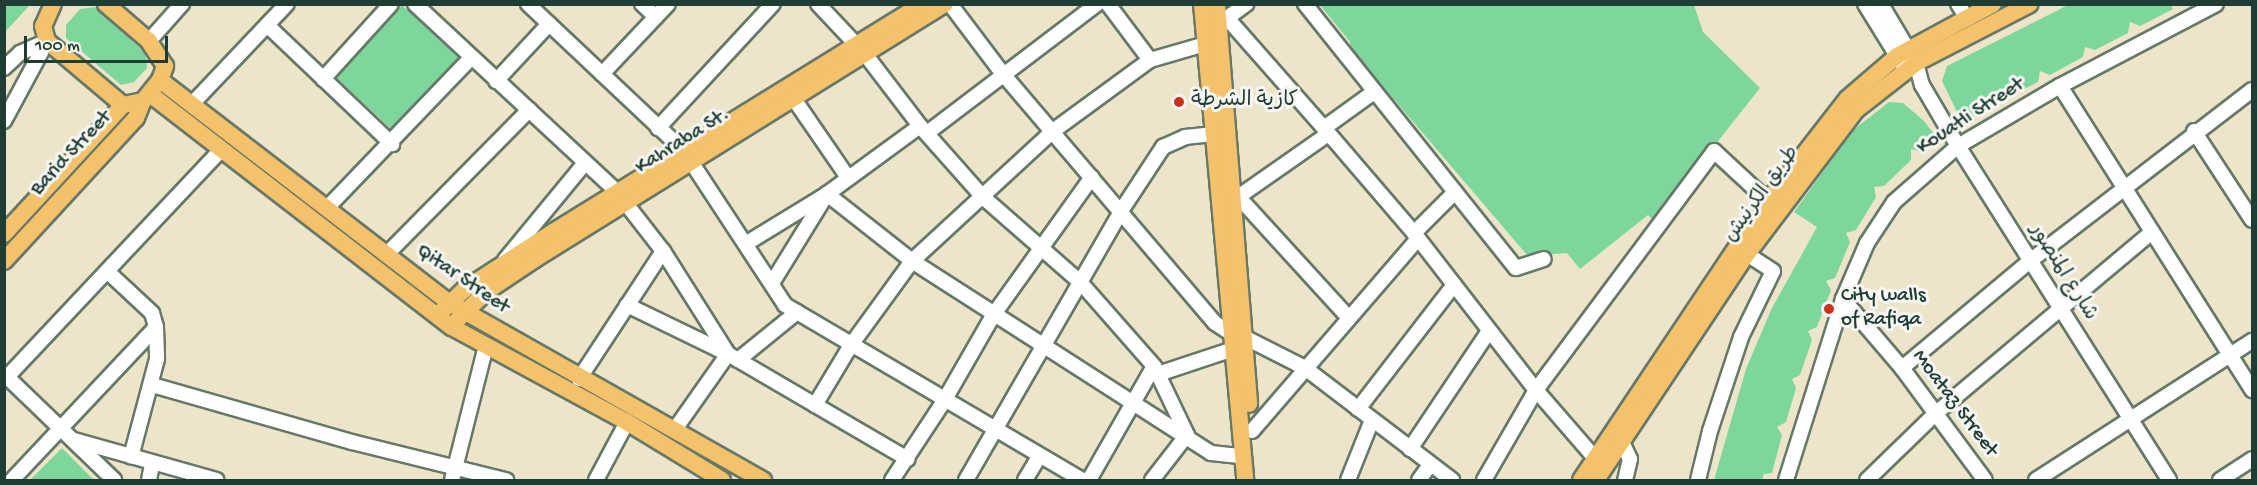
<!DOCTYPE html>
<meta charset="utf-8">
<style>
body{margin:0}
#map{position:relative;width:2257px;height:485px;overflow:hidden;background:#ede5ca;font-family:"Gochi Hand","Playpen Sans Arabic",sans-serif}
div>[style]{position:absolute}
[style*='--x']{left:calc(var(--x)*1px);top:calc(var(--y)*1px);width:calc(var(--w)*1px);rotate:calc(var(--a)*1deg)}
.green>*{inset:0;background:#7dd79d;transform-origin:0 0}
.roads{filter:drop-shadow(2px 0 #677868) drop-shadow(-2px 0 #677868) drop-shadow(0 2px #677868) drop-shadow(0 -2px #677868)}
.minor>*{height:14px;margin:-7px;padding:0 7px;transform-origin:7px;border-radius:7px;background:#fff}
.major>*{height:16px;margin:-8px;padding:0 8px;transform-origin:8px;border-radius:8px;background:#f3c26a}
.dots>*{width:16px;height:16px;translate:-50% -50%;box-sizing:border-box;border:3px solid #f6f6f2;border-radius:50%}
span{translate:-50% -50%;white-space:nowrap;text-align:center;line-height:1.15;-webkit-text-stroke:6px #f6f6f2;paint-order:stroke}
.poi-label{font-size:21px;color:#1f3d34}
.left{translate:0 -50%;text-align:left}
.street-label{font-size:21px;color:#1f3d34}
.frame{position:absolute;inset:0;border:6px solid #1f3d34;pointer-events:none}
.scale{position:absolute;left:24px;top:36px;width:144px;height:27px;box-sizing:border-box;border:3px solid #1f3d34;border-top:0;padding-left:8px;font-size:18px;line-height:21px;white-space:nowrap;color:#1f3d34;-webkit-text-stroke:4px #f6f6f2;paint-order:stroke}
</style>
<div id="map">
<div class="green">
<div style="clip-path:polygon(5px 4px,30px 5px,5px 32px,4px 5px)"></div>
<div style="left:402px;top:5px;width:79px;height:98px;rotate:43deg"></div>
<div style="clip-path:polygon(1320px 5px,1694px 5px,1703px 32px,1760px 88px,1654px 222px,1648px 215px,1580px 269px,1567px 253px,1528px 256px,1350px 48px,1350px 42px)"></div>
<div style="clip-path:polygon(2171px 5px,2173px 9px,2140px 26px,2130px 22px,2128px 33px,2095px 50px,2085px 47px,2083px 57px,2050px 75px,2040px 71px,2038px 82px,2007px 98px,1997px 95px,1995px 105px,1962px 122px,1942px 81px,1947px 66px,2068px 5px)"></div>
<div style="clip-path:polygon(95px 7px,146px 53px,147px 68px,134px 82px,121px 85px,66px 38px,66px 25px,80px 9px)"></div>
<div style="clip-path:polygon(1889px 102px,1903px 103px,1924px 121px,1938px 139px,1921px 152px,1911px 149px,1911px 160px,1884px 186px,1874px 187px,1876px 197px,1856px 230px,1846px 233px,1850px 242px,1835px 278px,1826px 281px,1831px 290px,1817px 327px,1808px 331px,1812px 340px,1800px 375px,1792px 379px,1796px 388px,1786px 422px,1777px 427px,1782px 435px,1772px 473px,1764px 474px,1762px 480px,1714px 480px,1746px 369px,1771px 310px,1817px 227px,1794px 212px,1852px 131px)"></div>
<div style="clip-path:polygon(62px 448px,94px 480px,30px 480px)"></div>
</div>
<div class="roads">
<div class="minor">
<div style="--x:415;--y:4;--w:276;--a:42.9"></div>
<div style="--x:617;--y:192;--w:75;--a:52.1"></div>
<div style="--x:663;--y:251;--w:122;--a:57.7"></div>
<div style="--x:728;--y:354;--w:92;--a:125.2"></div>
<div style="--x:528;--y:4;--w:214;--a:43.3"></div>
<div style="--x:684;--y:151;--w:184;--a:56.7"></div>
<div style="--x:785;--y:305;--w:345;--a:30.5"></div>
<div style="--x:642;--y:4;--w:19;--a:43"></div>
<div style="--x:818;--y:4;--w:69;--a:46.8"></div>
<div style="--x:865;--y:54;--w:91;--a:52.6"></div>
<div style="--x:920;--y:126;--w:96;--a:48.4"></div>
<div style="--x:984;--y:198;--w:129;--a:41.2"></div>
<div style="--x:1081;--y:283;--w:111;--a:48.7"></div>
<div style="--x:1154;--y:366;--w:76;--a:64.4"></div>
<div style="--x:1187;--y:435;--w:57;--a:127.9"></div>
<div style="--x:950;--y:4;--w:88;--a:52.9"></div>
<div style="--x:1003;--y:74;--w:327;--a:49.6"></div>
<div style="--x:1215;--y:323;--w:20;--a:33"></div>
<div style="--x:1108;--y:4;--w:70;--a:53.1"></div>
<div style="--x:1305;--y:4;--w:338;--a:51.4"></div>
<div style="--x:1516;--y:268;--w:29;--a:-18"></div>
<div style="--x:1865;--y:4;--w:70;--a:58.3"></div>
<div style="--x:1881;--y:4;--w:69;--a:59.3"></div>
<div style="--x:1916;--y:63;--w:23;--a:75"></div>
<div style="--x:1922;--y:85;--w:71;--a:59.5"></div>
<div style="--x:1958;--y:146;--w:395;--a:57.7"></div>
<div style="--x:1958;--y:4;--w:17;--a:57"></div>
<div style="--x:1209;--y:14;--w:18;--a:13"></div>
<div style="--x:1227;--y:18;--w:147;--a:48.6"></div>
<div style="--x:1324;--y:128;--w:138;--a:49.4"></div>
<div style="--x:1414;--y:233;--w:199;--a:52.2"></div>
<div style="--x:1536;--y:390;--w:99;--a:49.1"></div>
<div style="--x:1227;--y:18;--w:24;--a:-36"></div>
<div style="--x:267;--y:25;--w:173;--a:43.6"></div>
<div style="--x:149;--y:41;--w:50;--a:-48.3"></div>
<div style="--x:4;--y:68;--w:22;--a:-43"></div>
<div style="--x:20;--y:53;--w:30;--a:-24"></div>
<div style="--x:602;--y:74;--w:96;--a:-46.7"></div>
<div style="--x:323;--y:79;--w:101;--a:-47.8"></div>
<div style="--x:496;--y:81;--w:78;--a:-47.1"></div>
<div style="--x:2060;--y:86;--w:360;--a:57.7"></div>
<div style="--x:794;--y:99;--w:93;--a:55.5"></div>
<div style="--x:191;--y:105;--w:139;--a:-46.5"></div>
<div style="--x:4;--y:121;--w:91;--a:-61.7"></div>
<div style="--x:658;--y:128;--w:169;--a:-47.2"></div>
<div style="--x:1324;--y:128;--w:62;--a:-35.8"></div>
<div style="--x:2194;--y:131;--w:106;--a:56.9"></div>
<div style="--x:927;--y:133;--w:213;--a:-37.2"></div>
<div style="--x:1233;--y:191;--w:172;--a:47.6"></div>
<div style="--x:1238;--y:197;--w:110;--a:-35"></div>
<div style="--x:327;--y:208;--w:208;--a:-46.2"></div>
<div style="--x:1414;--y:233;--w:58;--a:-45"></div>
<div style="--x:747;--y:243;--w:94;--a:-31.5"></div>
<div style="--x:827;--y:194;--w:108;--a:38.2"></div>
<div style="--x:912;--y:261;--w:355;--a:32.7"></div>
<div style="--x:1211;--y:453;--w:31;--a:6"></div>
<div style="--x:386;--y:255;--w:204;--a:-45.4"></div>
<div style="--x:505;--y:260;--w:124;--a:-50.5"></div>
<div style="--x:108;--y:272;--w:60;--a:43"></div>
<div style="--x:152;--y:313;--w:15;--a:74"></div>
<div style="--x:156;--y:327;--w:32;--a:88"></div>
<div style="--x:157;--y:359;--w:101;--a:104.9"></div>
<div style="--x:772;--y:283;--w:105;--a:-58.3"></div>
<div style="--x:827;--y:194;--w:115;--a:-36.2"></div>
<div style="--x:1843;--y:299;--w:91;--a:49.5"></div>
<div style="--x:1902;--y:368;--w:139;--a:53.5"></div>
<div style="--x:627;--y:305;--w:112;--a:25.9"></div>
<div style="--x:728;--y:354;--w:208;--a:30.3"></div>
<div style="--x:1244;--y:337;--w:68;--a:26.9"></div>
<div style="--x:1305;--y:368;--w:185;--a:37.3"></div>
<div style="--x:738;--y:360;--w:76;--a:-39.1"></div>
<div style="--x:1902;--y:368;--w:167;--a:-39.9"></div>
<div style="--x:2030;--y:261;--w:280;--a:-37.6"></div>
<div style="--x:4;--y:374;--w:153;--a:43.9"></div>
<div style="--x:1158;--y:374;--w:79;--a:-18.4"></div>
<div style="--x:7;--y:377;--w:311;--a:-46.7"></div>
<div style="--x:579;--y:379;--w:153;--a:-56.7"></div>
<div style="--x:152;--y:385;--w:208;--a:15.9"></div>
<div style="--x:352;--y:442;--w:159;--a:13.9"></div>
<div style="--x:815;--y:405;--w:70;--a:-59"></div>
<div style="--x:851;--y:345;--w:104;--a:-54"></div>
<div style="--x:912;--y:261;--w:192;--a:-42.7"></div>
<div style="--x:1053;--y:131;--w:120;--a:-36.2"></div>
<div style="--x:1150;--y:60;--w:69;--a:-16.1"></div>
<div style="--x:1358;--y:409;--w:157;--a:-52.3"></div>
<div style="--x:1252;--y:431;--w:254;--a:-49.2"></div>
<div style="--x:74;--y:440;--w:148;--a:15.7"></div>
<div style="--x:1622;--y:442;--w:19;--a:65"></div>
<div style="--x:1630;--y:459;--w:22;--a:103"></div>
<div style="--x:1410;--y:449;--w:142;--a:-56.2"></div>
<div style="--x:12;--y:480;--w:210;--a:-46.7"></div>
<div style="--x:149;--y:480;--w:16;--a:-79"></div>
<div style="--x:452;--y:480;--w:138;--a:-75.8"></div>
<div style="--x:596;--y:480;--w:66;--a:-61.9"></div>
<div style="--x:892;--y:480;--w:95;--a:-56.6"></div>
<div style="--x:944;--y:401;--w:100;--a:-60.1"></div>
<div style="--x:994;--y:314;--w:168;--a:-54.4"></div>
<div style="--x:966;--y:480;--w:310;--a:-60"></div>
<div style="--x:1121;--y:211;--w:77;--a:-56.7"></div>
<div style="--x:1163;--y:147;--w:24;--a:-24"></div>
<div style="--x:1185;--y:137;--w:30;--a:-6"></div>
<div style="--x:1025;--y:480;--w:27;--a:-59"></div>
<div style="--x:1089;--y:480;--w:131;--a:-60.3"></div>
<div style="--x:1348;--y:480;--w:65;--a:-68.2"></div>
<div style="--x:1419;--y:480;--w:19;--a:-54"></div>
<div style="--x:1484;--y:480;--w:104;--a:-60"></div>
<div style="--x:1536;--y:390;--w:298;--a:-53.3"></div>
<div style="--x:1714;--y:151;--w:74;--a:42.8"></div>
<div style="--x:1698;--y:480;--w:50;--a:-76.2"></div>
<div style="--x:1710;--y:431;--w:99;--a:-71.7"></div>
<div style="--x:1741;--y:337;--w:73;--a:-64.1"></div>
<div style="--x:1773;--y:271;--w:31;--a:-147"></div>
<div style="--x:1786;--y:480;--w:190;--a:-72.5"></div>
<div style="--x:1843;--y:299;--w:61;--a:-66.8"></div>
<div style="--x:1867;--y:243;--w:49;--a:-56.6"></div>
<div style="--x:1894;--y:202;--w:85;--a:-41.2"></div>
<div style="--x:1958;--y:146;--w:118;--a:-30.5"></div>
<div style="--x:2060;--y:86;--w:176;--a:-27.7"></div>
<div style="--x:1867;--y:480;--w:95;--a:-44.1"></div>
<div style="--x:1935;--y:414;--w:283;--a:-40"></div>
<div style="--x:2036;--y:480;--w:257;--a:-32.8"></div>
<div style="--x:2220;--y:480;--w:38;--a:-33"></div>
</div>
<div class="major">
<div style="--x:53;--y:4;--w:24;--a:114"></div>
<div style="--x:43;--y:26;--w:16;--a:75"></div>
<div style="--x:47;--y:41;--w:99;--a:40.1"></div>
<div style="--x:123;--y:105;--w:20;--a:-11"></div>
<div style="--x:143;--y:101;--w:27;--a:-51"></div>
<div style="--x:160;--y:80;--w:15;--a:-70"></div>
<div style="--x:165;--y:66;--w:30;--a:-123"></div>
<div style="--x:149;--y:41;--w:57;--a:-139.3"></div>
<div style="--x:1202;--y:4;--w:478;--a:84.8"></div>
<div style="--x:1217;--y:4;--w:401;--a:85.4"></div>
<div style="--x:160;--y:80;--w:364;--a:37.6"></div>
<div style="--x:448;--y:302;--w:362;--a:29.5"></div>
<div style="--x:150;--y:94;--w:381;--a:37.7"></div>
<div style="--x:452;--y:327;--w:199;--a:28.5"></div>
<div style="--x:627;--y:422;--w:111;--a:31.4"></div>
<div style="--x:4;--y:234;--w:176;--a:-47.3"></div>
<div style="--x:4;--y:261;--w:195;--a:-47.3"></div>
<div style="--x:136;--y:118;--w:18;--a:-68"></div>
<div style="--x:443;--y:310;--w:30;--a:-44"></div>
<div style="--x:465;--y:289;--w:105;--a:-32.9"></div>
<div style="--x:553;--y:232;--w:434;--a:-31.7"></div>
<div style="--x:458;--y:319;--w:40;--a:-44"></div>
<div style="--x:487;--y:291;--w:58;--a:-33.7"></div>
<div style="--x:535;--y:259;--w:483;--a:-31.9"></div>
<div style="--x:1581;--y:480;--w:336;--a:-56.2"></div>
<div style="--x:1768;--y:201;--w:129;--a:-52.2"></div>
<div style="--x:1847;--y:99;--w:66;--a:-40.7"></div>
<div style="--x:1897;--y:56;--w:109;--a:-28.4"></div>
<div style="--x:1596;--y:480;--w:272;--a:-56.3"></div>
<div style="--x:1747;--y:254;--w:181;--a:-52.9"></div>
<div style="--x:1856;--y:110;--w:76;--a:-38.1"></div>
<div style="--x:1916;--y:63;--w:128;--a:-27.4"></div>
</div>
</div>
<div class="dots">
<div style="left:1179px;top:102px;background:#c8321e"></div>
<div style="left:1829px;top:309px;background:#c8321e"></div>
</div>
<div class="poi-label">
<span class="left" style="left:1191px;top:102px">كازية الشرطة</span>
<span class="left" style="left:1841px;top:309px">City walls<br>of Rafiqa</span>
</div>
<div class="street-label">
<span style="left:1971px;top:117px;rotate:-33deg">Kouatli Street</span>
<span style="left:683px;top:142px;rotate:-32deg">Kahraba St.</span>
<span style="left:72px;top:154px;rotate:-47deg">Barid Street</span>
<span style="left:1763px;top:195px;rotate:-54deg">طريق الكرنيش</span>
<span style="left:2062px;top:273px;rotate:58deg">شارع المنصور</span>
<span style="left:462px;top:280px;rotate:34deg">Qitar Street</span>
<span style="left:1954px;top:404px;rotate:53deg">Moataz Street</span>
</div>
<div class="frame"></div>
<div class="scale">100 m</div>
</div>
